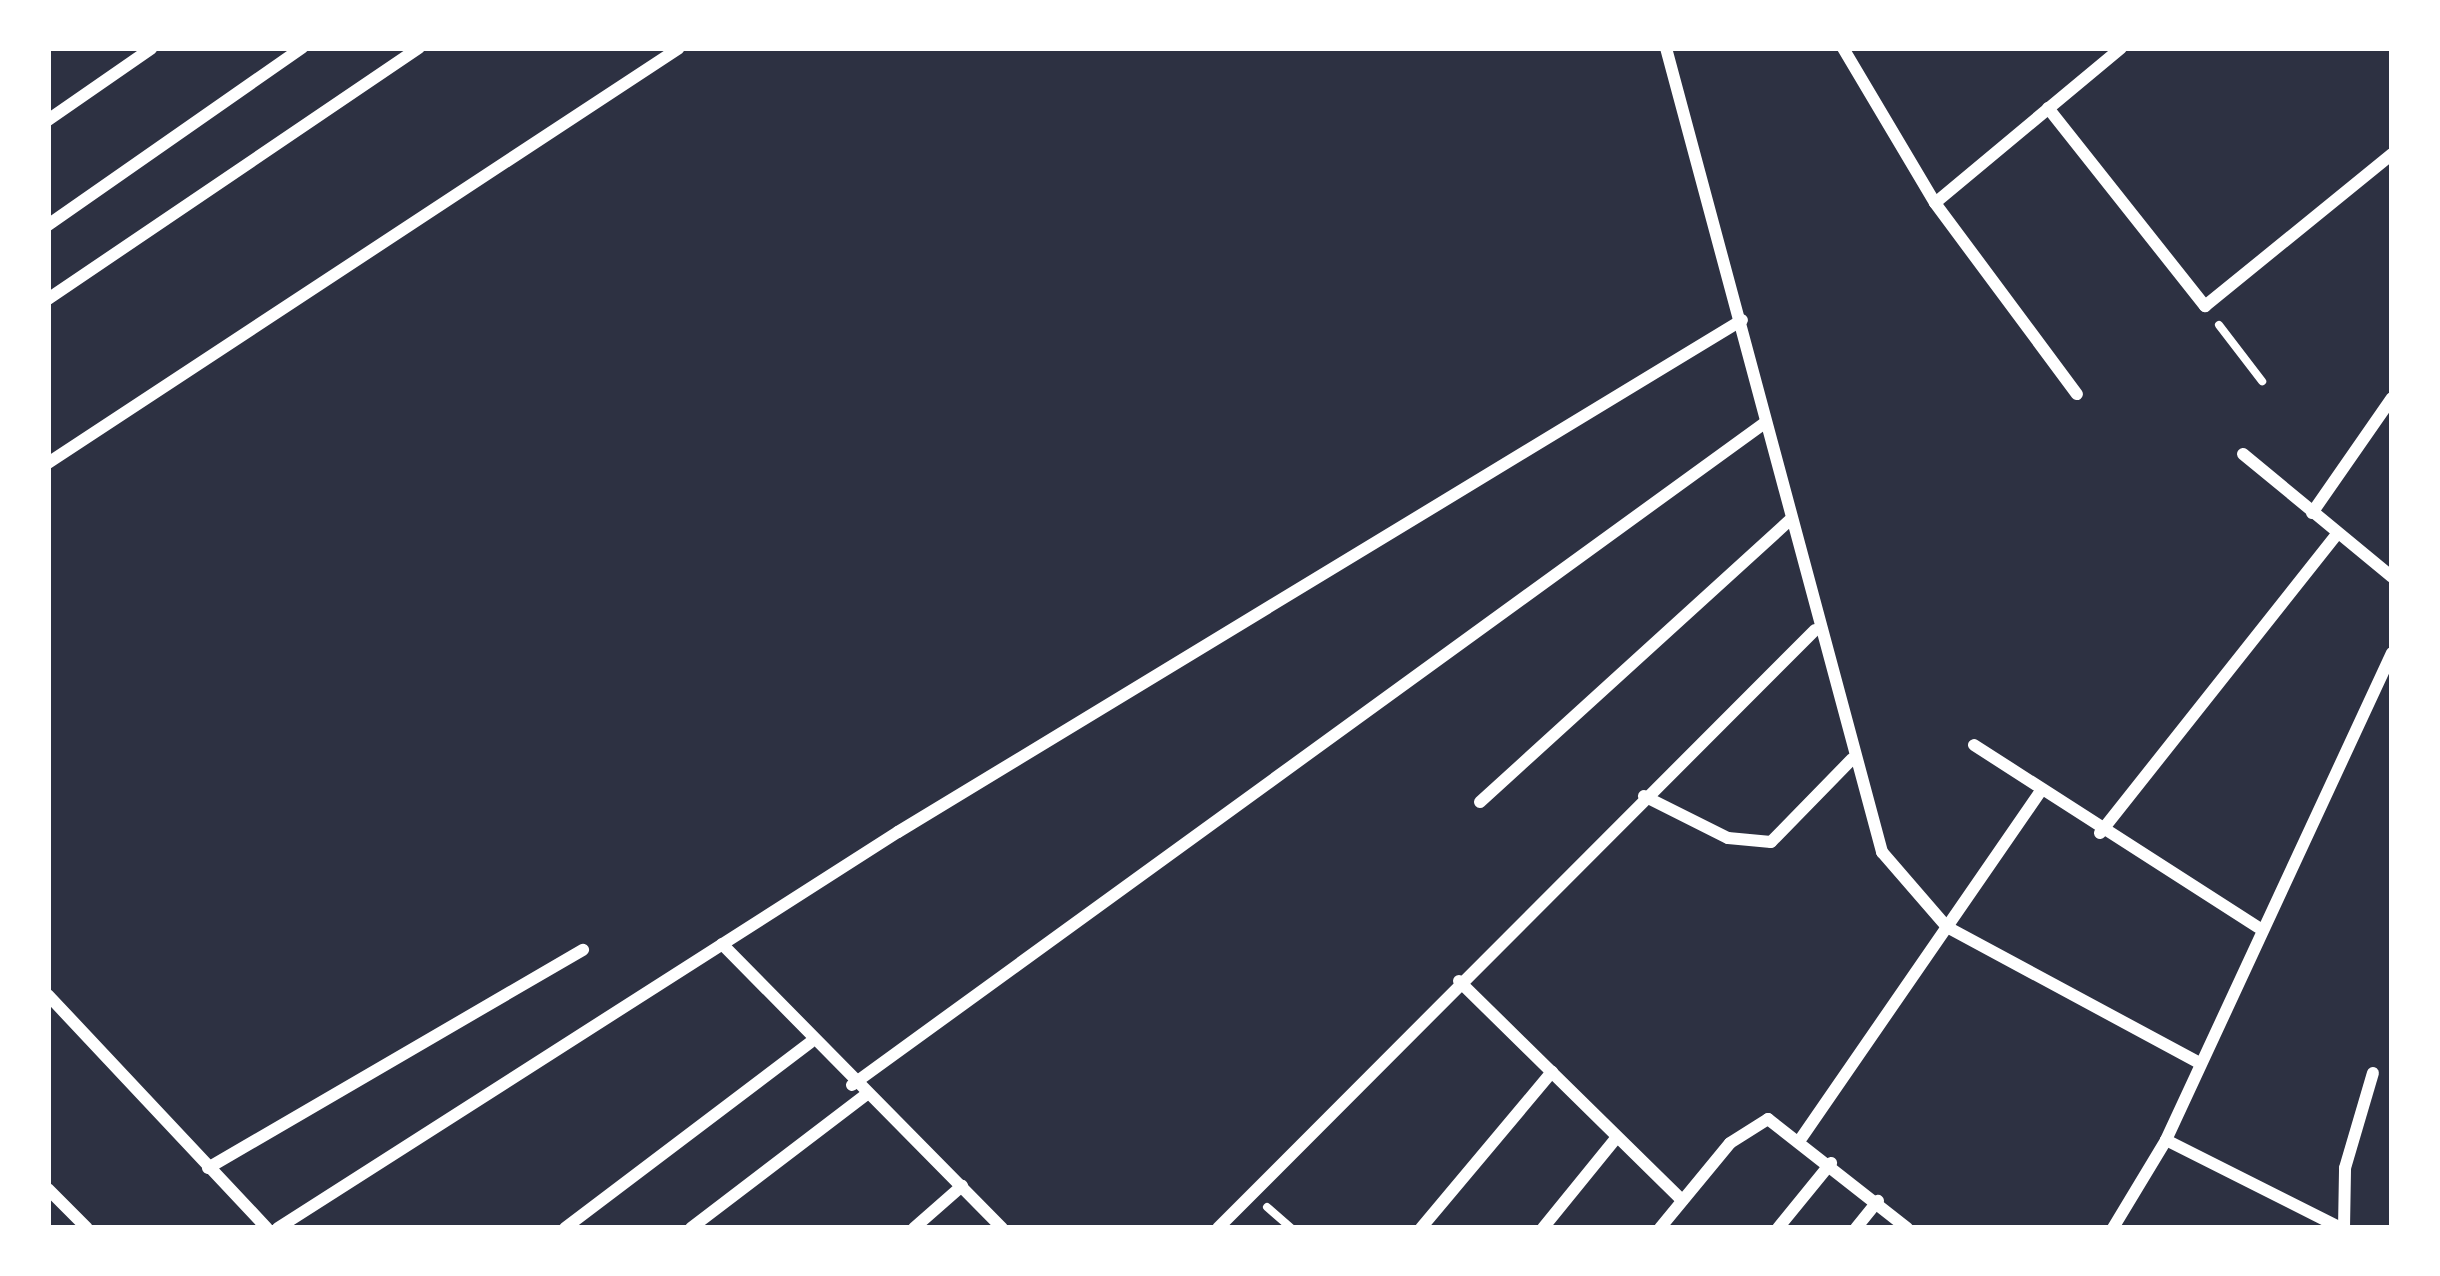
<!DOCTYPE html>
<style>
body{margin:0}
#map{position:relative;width:2440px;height:1276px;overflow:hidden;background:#2d3142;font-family:"Fira Sans",sans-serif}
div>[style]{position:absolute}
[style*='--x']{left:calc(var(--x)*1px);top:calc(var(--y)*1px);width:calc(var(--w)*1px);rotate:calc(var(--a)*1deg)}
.path>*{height:8px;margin:-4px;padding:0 4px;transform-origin:4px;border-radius:4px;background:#fff}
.minor>*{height:12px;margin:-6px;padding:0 6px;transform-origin:6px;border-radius:6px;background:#fff}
span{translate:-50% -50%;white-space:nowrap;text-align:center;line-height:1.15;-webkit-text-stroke:12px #fff;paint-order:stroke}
.frame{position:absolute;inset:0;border:51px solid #fff;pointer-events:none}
</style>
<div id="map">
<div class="path">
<div style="--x:2219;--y:325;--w:71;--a:52.5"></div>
<div style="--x:1267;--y:1207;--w:32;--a:41"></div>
</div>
<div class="minor">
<div style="--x:1666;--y:48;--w:833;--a:74.96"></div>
<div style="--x:1882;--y:852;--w:99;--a:49.1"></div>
<div style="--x:1947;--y:927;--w:285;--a:28.3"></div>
<div style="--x:1843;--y:48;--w:180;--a:59.3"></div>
<div style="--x:1935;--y:203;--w:238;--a:53.4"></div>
<div style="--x:2048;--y:108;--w:253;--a:51.6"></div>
<div style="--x:2205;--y:306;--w:241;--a:-39.1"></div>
<div style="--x:48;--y:120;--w:126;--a:-34.7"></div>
<div style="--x:1935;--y:203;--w:242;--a:-39.8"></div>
<div style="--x:48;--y:225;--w:310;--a:-34.9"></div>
<div style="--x:48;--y:299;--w:448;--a:-34.1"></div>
<div style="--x:2243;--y:454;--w:193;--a:39.5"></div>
<div style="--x:48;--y:463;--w:755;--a:-33.33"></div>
<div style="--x:2312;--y:513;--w:140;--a:-55.2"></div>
<div style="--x:1974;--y:745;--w:337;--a:32.7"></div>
<div style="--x:1644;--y:796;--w:94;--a:26.6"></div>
<div style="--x:1728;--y:838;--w:43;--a:5.3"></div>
<div style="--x:1771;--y:842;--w:116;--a:-45.7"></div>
<div style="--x:1480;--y:802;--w:418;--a:-42.3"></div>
<div style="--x:2100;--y:833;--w:380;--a:-51.6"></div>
<div style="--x:722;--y:944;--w:399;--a:45.4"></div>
<div style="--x:1459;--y:981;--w:313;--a:44.5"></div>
<div style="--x:48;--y:995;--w:320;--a:46.8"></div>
<div style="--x:852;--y:1085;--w:1129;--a:-35.96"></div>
<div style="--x:1802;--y:1137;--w:419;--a:-55.4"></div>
<div style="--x:2166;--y:1140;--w:196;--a:26.7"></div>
<div style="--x:208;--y:1168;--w:434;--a:-30.2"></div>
<div style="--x:48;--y:1189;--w:55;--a:45"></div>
<div style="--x:278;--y:1228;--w:736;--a:-32.57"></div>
<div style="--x:898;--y:832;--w:987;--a:-31.24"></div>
<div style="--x:565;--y:1228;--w:307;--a:-37.1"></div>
<div style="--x:691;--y:1228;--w:218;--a:-37.3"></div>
<div style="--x:914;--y:1228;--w:64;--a:-41.2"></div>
<div style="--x:1218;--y:1228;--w:845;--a:-45.05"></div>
<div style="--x:1421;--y:1228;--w:204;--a:-50"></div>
<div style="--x:1543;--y:1228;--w:117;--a:-50.9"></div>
<div style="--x:1660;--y:1228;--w:110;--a:-50.5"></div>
<div style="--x:1730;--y:1143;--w:45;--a:-32.3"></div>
<div style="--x:1768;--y:1119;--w:177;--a:38.1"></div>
<div style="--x:1778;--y:1228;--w:84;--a:-50.8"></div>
<div style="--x:1856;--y:1228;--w:35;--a:-51"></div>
<div style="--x:2113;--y:1228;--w:103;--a:-58.9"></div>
<div style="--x:2166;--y:1140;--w:537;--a:-65.11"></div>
<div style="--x:2344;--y:1228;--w:60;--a:-89"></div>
<div style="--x:2345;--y:1168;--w:99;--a:-73.6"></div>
</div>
<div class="frame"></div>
</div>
